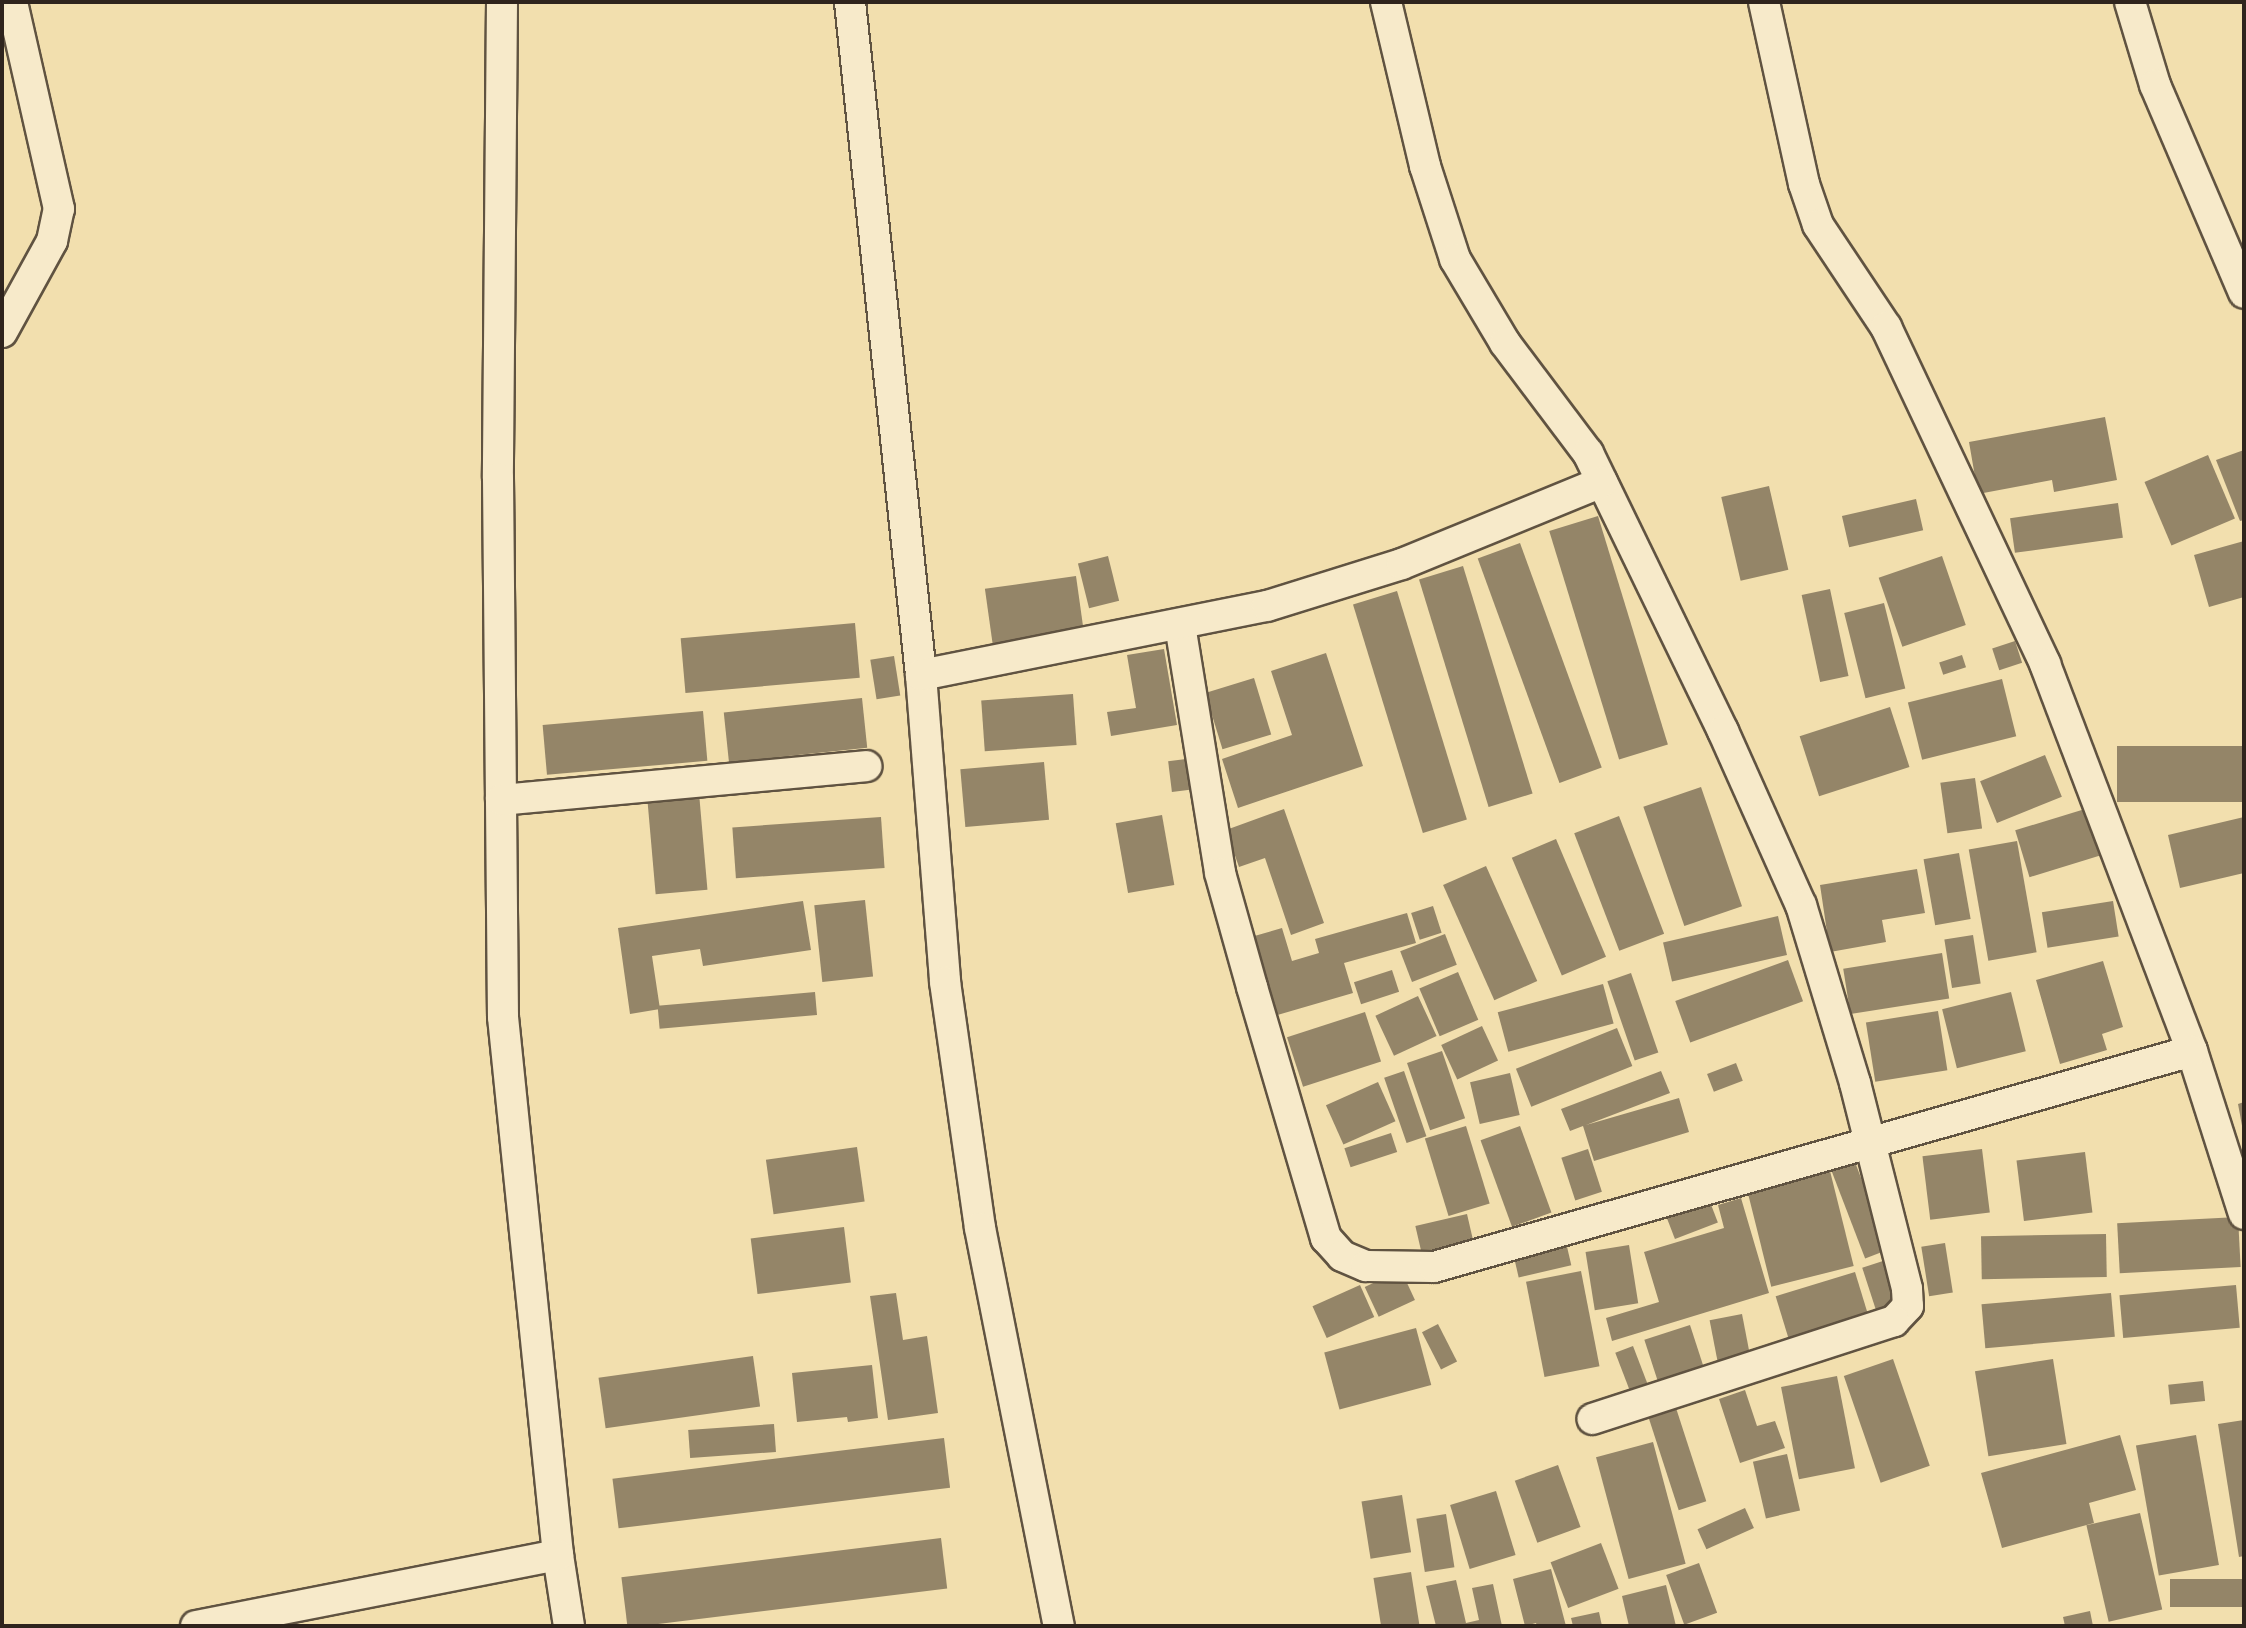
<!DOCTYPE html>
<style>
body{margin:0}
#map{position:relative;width:2246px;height:1628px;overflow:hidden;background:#f2dfae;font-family:"IM FELL English",serif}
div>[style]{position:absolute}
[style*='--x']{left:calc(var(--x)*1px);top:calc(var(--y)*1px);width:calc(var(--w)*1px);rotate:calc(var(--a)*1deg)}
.building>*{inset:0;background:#948568;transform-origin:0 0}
.roads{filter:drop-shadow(2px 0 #605341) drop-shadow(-2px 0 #605341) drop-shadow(0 2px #605341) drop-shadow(0 -2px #605341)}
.street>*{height:30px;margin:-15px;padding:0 15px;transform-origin:15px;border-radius:15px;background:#f7eaca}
span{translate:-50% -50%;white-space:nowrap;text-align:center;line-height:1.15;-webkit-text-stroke:6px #f7eaca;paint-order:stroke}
.frame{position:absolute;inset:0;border:4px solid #2f241d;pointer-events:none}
</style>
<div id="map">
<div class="building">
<div style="clip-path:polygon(2105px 417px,2117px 480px,2054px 492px,2052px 480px,1978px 494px,1969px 442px)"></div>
<div style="clip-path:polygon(2244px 450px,2244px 520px,2240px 521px,2216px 460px)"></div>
<div style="left:2208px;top:455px;width:69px;height:69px;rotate:67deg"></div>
<div style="left:1769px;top:486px;width:86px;height:49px;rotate:77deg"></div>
<div style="left:1916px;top:499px;width:32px;height:76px;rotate:77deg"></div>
<div style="left:2118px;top:503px;width:35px;height:109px;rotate:82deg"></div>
<div style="left:1598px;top:516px;width:239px;height:51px;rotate:73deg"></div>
<div style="clip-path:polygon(2244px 541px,2244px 597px,2209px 607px,2194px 555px)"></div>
<div style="left:1520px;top:543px;width:239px;height:45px;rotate:70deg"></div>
<div style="left:1108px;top:556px;width:46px;height:31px;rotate:76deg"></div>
<div style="left:1942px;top:556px;width:73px;height:67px;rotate:71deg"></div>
<div style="left:1463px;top:566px;width:238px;height:46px;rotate:73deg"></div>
<div style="left:1076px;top:576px;width:59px;height:92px;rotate:82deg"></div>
<div style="left:1830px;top:589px;width:89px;height:29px;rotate:78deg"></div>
<div style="left:1397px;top:591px;width:239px;height:46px;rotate:73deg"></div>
<div style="left:1884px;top:603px;width:88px;height:41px;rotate:76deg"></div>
<div style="left:855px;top:623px;width:55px;height:175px;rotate:85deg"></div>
<div style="left:2015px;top:641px;width:23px;height:24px;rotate:72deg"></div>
<div style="clip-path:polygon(1164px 649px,1177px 725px,1111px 736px,1107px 712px,1136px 708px,1127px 655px)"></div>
<div style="clip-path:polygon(1326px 653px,1363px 766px,1238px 808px,1222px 759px,1292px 735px,1271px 671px)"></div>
<div style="left:1962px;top:655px;width:13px;height:24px;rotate:72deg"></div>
<div style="left:894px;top:656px;width:40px;height:24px;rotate:81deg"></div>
<div style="left:1254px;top:678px;width:59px;height:51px;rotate:73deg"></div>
<div style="left:2002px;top:679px;width:59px;height:97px;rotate:76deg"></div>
<div style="left:1073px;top:694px;width:51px;height:92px;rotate:86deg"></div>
<div style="left:862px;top:698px;width:50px;height:139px;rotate:84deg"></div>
<div style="left:1890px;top:707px;width:63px;height:95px;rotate:72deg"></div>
<div style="left:703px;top:711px;width:50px;height:161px;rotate:85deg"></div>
<div style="left:2244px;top:746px;width:56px;height:127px;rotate:90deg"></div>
<div style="left:2045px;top:755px;width:45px;height:70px;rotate:68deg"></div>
<div style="left:1186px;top:759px;width:31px;height:18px;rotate:83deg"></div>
<div style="left:1044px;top:762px;width:58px;height:84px;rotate:85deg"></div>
<div style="left:1975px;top:778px;width:51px;height:35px;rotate:82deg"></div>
<div style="left:1701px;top:787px;width:126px;height:61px;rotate:71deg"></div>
<div style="left:699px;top:793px;width:97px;height:52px;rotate:85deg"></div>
<div style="clip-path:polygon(1284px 809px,1324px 923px,1291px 935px,1265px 858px,1239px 867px,1226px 830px)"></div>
<div style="left:2085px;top:809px;width:49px;height:73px;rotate:73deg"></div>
<div style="left:1162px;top:815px;width:71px;height:47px;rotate:80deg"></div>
<div style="left:1619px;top:816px;width:126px;height:48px;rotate:69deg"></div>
<div style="left:881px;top:817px;width:51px;height:149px;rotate:86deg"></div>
<div style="clip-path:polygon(2244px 817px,2244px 873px,2180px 888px,2168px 835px)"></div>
<div style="left:1556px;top:839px;width:128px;height:48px;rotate:67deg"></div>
<div style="left:2017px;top:841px;width:113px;height:49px;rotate:80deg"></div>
<div style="left:1959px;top:853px;width:67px;height:36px;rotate:80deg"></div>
<div style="left:1486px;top:866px;width:126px;height:47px;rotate:66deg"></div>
<div style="clip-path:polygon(1917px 869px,1925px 913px,1882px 920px,1886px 942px,1830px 952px,1820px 885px)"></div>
<div style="left:865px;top:900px;width:77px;height:51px;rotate:84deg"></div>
<div style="clip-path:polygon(803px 901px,811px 950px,703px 966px,700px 949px,652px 956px,660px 1009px,630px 1014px,618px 928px)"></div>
<div style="left:2113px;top:901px;width:36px;height:72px;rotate:81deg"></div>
<div style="left:1433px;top:906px;width:28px;height:23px;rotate:72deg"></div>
<div style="clip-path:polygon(1407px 913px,1416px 943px,1344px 963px,1353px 993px,1274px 1016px,1251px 937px,1282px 928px,1292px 961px,1319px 953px,1315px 939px)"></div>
<div style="left:1778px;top:916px;width:40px;height:118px;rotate:77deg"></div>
<div style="left:1445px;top:934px;width:33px;height:48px;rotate:69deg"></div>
<div style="left:1973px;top:935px;width:49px;height:29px;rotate:81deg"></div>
<div style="left:1942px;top:953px;width:46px;height:100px;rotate:81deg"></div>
<div style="left:1788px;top:960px;width:44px;height:120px;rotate:70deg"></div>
<div style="clip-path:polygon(2103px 961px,2123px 1027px,2102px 1034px,2107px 1050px,2060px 1064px,2036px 980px)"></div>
<div style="left:1392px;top:970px;width:23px;height:40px;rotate:72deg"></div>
<div style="left:1458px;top:972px;width:52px;height:42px;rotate:67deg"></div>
<div style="left:1631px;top:973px;width:84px;height:25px;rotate:71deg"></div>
<div style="left:1603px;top:984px;width:41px;height:109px;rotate:75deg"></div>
<div style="left:815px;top:992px;width:23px;height:158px;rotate:85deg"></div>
<div style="left:2011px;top:992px;width:61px;height:71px;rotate:76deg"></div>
<div style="left:1418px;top:996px;width:44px;height:47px;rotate:65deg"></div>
<div style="left:1938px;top:1011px;width:60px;height:73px;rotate:81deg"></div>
<div style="left:1365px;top:1012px;width:52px;height:82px;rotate:72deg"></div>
<div style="left:1482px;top:1026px;width:38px;height:45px;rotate:65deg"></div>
<div style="left:1617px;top:1028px;width:41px;height:109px;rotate:68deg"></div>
<div style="left:1442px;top:1051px;width:71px;height:37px;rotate:71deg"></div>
<div style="left:1736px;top:1063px;width:19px;height:31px;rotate:69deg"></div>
<div style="left:1404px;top:1071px;width:69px;height:21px;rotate:71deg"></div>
<div style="clip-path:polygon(1661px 1071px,1670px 1093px,1586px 1125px,1679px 1098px,1689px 1132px,1594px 1161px,1583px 1126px,1570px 1131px,1561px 1109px)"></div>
<div style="left:1510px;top:1073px;width:43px;height:41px;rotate:77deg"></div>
<div style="left:1378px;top:1082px;width:43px;height:57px;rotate:66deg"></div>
<div style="clip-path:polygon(2244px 1102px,2244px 1131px,2243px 1131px,2238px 1104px)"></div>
<div style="left:1466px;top:1126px;width:81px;height:43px;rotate:73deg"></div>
<div style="left:1520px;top:1126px;width:92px;height:42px;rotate:70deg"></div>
<div style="left:1391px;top:1133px;width:20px;height:49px;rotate:72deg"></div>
<div style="left:857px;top:1147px;width:55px;height:92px;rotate:82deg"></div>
<div style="left:1588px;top:1149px;width:45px;height:28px;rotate:72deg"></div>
<div style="left:1982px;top:1149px;width:64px;height:60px;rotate:83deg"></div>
<div style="left:2085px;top:1152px;width:61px;height:69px;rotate:83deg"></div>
<div style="left:1853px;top:1157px;width:99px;height:25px;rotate:69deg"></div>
<div style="left:1830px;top:1171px;width:98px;height:85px;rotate:76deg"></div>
<div style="clip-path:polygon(1741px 1198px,1769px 1293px,1612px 1341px,1606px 1318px,1659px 1302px,1644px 1252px,1724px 1228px,1718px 1205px)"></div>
<div style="left:1710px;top:1202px;width:22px;height:46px;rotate:69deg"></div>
<div style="left:1467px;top:1214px;width:27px;height:53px;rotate:77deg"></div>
<div style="left:2238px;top:1217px;width:50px;height:121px;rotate:87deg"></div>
<div style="left:844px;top:1227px;width:56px;height:94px;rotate:83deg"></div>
<div style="left:2106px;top:1234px;width:43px;height:125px;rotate:89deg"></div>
<div style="left:1565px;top:1238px;width:28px;height:54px;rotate:77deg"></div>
<div style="left:1945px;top:1243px;width:50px;height:24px;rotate:81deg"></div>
<div style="left:1629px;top:1245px;width:59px;height:44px;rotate:81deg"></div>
<div style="left:1886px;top:1260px;width:52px;height:25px;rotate:72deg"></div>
<div style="left:1401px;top:1270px;width:33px;height:40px;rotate:65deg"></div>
<div style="left:1581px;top:1271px;width:97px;height:56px;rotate:79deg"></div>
<div style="left:1855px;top:1272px;width:51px;height:83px;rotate:73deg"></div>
<div style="left:1360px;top:1285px;width:35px;height:52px;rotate:66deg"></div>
<div style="left:2236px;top:1285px;width:43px;height:117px;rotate:85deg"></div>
<div style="clip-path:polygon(896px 1293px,903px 1340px,927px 1336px,938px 1413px,888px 1420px,870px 1296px)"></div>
<div style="left:2111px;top:1293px;width:44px;height:130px;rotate:85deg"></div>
<div style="left:1742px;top:1314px;width:46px;height:33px;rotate:79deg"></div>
<div style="left:1438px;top:1324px;width:42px;height:18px;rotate:63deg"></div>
<div style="left:1690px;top:1325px;width:52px;height:48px;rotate:72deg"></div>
<div style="left:1416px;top:1328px;width:59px;height:95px;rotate:75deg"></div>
<div style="left:1633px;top:1346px;width:57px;height:19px;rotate:69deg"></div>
<div style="left:753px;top:1356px;width:51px;height:156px;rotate:82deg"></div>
<div style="left:1893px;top:1359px;width:113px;height:52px;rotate:71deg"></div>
<div style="left:2053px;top:1359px;width:86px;height:79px;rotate:81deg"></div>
<div style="clip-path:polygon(872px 1365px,878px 1418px,848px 1422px,847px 1417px,797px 1422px,792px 1373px)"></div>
<div style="left:1837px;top:1376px;width:94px;height:57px;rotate:79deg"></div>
<div style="left:2203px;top:1381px;width:20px;height:35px;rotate:84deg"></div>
<div style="clip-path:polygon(1745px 1390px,1757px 1426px,1775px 1421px,1785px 1448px,1740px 1463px,1719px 1399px)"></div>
<div style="left:1676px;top:1408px;width:98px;height:29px;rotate:72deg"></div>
<div style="clip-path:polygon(2244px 1420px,2244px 1556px,2239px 1557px,2218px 1424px)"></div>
<div style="left:774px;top:1424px;width:28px;height:86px;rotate:86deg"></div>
<div style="clip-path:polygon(2120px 1435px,2136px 1490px,2089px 1503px,2094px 1523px,2002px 1548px,1981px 1473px)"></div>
<div style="left:2196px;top:1435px;width:132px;height:61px;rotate:80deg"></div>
<div style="left:944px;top:1438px;width:50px;height:334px;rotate:83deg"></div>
<div style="left:1653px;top:1442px;width:126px;height:59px;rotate:75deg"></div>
<div style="left:1787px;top:1454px;width:58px;height:35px;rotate:77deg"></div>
<div style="left:1558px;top:1465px;width:66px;height:46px;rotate:70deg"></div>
<div style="left:1496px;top:1491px;width:67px;height:48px;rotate:73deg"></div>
<div style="left:1402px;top:1495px;width:58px;height:41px;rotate:81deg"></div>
<div style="left:1745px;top:1508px;width:22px;height:52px;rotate:66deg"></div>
<div style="left:2140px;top:1513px;width:99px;height:55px;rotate:77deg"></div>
<div style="left:1446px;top:1514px;width:54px;height:30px;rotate:81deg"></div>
<div style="left:941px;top:1538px;width:51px;height:322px;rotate:83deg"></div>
<div style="left:1601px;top:1543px;width:49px;height:54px;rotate:69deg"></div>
<div style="left:1699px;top:1563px;width:53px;height:35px;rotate:70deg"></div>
<div style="clip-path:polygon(1551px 1569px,1566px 1626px,1537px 1626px,1536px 1623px,1525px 1626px,1513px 1579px)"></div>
<div style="left:1411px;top:1572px;width:55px;height:38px;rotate:81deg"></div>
<div style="left:2244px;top:1579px;width:28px;height:74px;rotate:90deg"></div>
<div style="clip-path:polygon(1456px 1580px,1466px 1623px,1479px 1620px,1472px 1588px,1493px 1584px,1502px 1626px,1436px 1626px,1426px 1586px)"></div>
<div style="clip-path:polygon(1666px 1585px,1676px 1626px,1629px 1626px,1622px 1596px)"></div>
<div style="clip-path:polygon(2090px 1611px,2093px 1626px,2065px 1626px,2063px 1617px)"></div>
<div style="clip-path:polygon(1599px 1612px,1602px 1626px,1573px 1626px,1571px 1618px)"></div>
</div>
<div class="roads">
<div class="street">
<div style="--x:502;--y:2;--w:476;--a:90.5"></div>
<div style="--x:498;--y:478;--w:539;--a:89.47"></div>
<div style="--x:503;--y:1017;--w:541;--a:84.16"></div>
<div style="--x:558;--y:1555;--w:72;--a:81.2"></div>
<div style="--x:850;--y:2;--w:677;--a:83.98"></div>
<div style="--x:921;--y:675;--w:308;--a:85.5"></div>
<div style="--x:945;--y:982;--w:248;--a:81.9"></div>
<div style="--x:980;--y:1228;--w:406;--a:78.8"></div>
<div style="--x:1386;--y:2;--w:169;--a:76.6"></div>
<div style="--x:1425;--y:166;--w:98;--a:72.1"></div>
<div style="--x:1455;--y:259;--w:98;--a:59.2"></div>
<div style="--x:1505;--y:343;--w:138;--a:53"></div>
<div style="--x:1588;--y:453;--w:309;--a:64.1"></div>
<div style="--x:1723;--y:731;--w:191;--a:65.9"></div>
<div style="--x:1801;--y:905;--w:186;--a:73.1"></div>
<div style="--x:1855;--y:1083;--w:212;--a:75.8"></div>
<div style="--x:1907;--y:1289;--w:17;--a:87"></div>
<div style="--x:1908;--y:1306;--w:21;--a:133"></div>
<div style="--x:1894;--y:1321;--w:317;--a:162"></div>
<div style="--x:1764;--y:2;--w:186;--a:77.6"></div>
<div style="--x:1804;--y:184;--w:43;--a:71.1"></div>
<div style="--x:1818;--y:225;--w:123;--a:56.3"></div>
<div style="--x:1886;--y:327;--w:373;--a:64.7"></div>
<div style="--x:2045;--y:664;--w:414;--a:69.2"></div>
<div style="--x:2192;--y:1051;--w:171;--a:72.3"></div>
<div style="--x:2130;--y:2;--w:87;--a:73.2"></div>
<div style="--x:2155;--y:85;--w:226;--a:66.8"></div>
<div style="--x:2;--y:332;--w:104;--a:-61.2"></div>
<div style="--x:52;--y:241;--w:33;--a:-78"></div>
<div style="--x:59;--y:209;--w:212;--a:-102.8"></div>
<div style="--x:1180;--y:625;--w:251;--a:80.8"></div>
<div style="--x:1220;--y:873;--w:118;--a:74.3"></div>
<div style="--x:1252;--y:987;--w:262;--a:73.6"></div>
<div style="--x:1326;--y:1238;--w:24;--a:48"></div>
<div style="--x:1342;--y:1256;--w:26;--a:23"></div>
<div style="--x:1366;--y:1266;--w:68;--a:0.8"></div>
<div style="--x:1434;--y:1267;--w:788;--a:-15.91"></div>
<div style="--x:921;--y:675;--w:353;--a:-11.3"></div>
<div style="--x:1267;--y:606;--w:141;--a:-17.3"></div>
<div style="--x:1402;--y:564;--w:216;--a:-22.3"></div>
<div style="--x:501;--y:800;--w:367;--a:-5.3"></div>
<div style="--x:196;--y:1626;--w:369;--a:-11.1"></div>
</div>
</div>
<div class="frame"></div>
</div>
